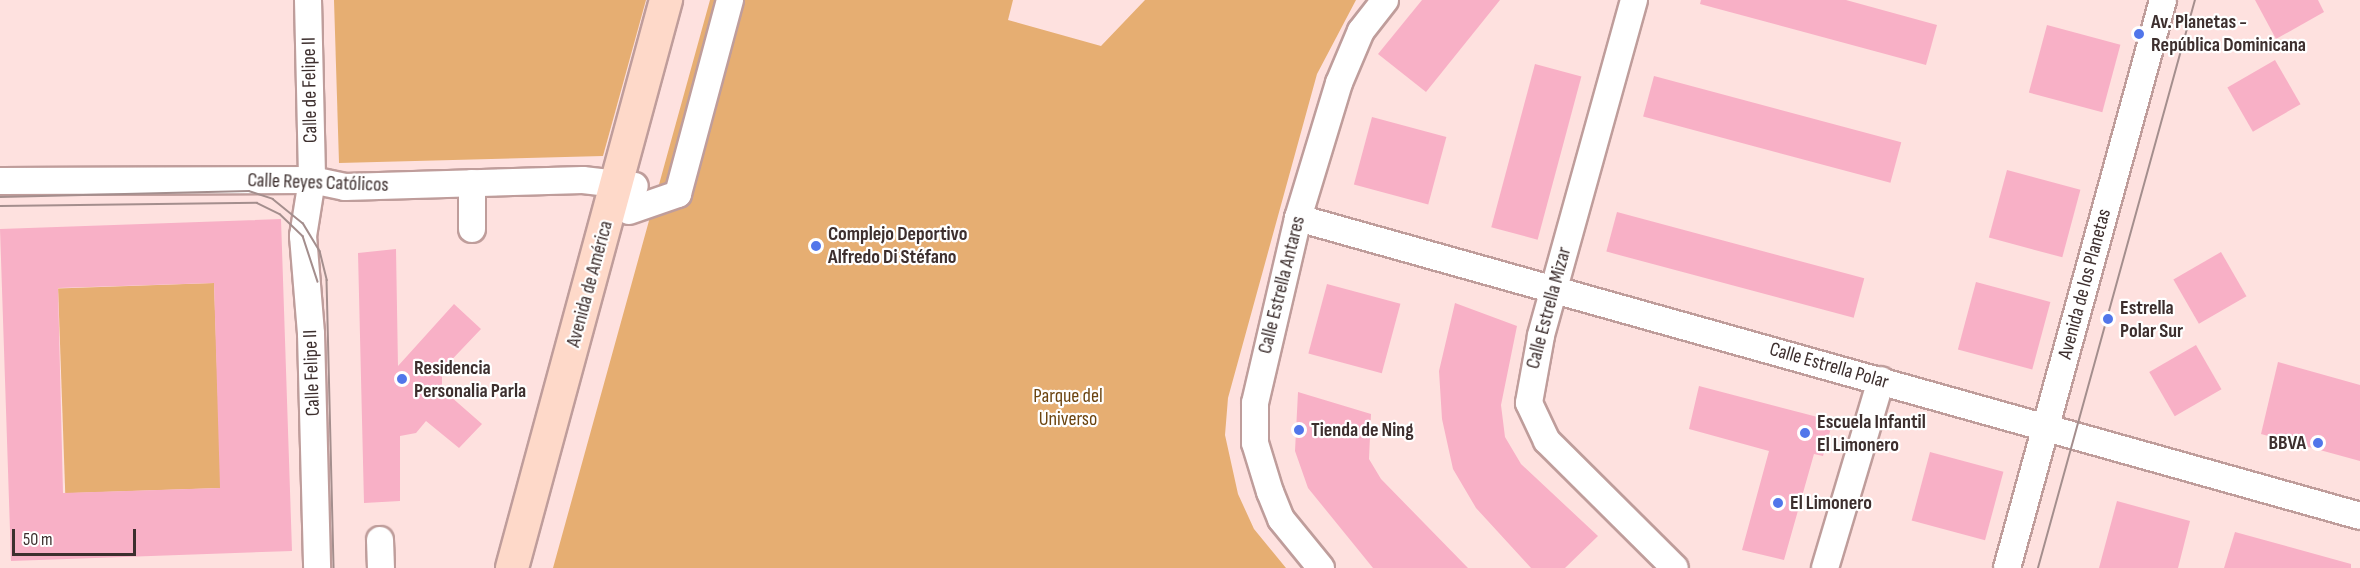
<!DOCTYPE html>
<meta charset="utf-8">
<style>
body{margin:0}
#map{position:relative;width:2360px;height:568px;overflow:hidden;background:#fee1df;font-family:"Sofia Sans Condensed",sans-serif}
div>[style]{position:absolute}
[style*='--x']{left:calc(var(--x)*1px);top:calc(var(--y)*1px);width:calc(var(--w)*1px);rotate:calc(var(--a)*1deg)}
.green>*{inset:0;background:#e6ae72;transform-origin:0 0}
.building>*{inset:0;background:#f8b0c6;transform-origin:0 0}
.roads{filter:drop-shadow(2px 0 #bf9d9b) drop-shadow(-2px 0 #bf9d9b) drop-shadow(0 2px #bf9d9b) drop-shadow(0 -2px #bf9d9b)}
.minor>*{height:26px;margin:-13px;padding:0 13px;transform-origin:13px;border-radius:13px;background:#fff}
.major>*{height:32px;margin:-16px;padding:0 16px;transform-origin:16px;border-radius:16px;background:#fed9c9}
.tram>*{height:1.5px;margin:-0.75px;padding:0 0.75px;transform-origin:0.75px;border-radius:0.75px;background:#a48e8d}
.dots>*{width:16px;height:16px;translate:-50% -50%;box-sizing:border-box;border:3px solid #fff;border-radius:50%}
span{translate:-50% -50%;white-space:nowrap;text-align:center;line-height:1.15;-webkit-text-stroke:4.5px #fff;paint-order:stroke}
.poi-label{font-size:20px;color:#3d2f2e;font-weight:700}
.left{translate:0 -50%;text-align:left}
.right{translate:-100% -50%;text-align:right}
.street-label{font-size:20px;color:#3d2f2e}
.park-label{font-size:20px;color:#6c440f}
.scale{position:absolute;left:12px;top:529px;width:124px;height:27px;box-sizing:border-box;border:3px solid #3d2f2e;border-top:0;padding-left:8px;font-size:18px;line-height:21px;white-space:nowrap;color:#3d2f2e;-webkit-text-stroke:4px #fff;paint-order:stroke}
</style>
<div id="map">
<div class="green">
<div style="clip-path:polygon(334px 0,646px 0,603px 156px,339px 163px)"></div>
<div style="clip-path:polygon(710px 0,1013px 0,1008px 20px,1101px 46px,1145px 0,1356px 0,1317px 74px,1228px 398px,1225px 435px,1238px 494px,1254px 529px,1286px 568px,553px 568px)"></div>
<div style="left:214px;top:283px;width:205px;height:156px;rotate:88deg"></div>
</div>
<div class="building">
<div style="clip-path:polygon(1422px 0,1500px 0,1426px 92px,1378px 54px)"></div>
<div style="clip-path:polygon(1701px 0,1846px 0,1937px 25px,1926px 65px,1700px 4px)"></div>
<div style="clip-path:polygon(2255px 0,2318px 0,2324px 12px,2276px 39px)"></div>
<div style="left:2047px;top:25px;width:76px;height:70px;rotate:15deg"></div>
<div style="left:2275px;top:60px;width:51px;height:55px;rotate:60deg"></div>
<div style="left:1535px;top:64px;width:48px;height:169px;rotate:15deg"></div>
<div style="left:1654px;top:76px;width:256px;height:42px;rotate:15deg"></div>
<div style="left:1372px;top:117px;width:77px;height:70px;rotate:15deg"></div>
<div style="left:2007px;top:170px;width:76px;height:70px;rotate:15deg"></div>
<div style="left:1617px;top:212px;width:256px;height:41px;rotate:15deg"></div>
<div style="clip-path:polygon(evenodd,281px 219px,292px 551px,11px 561px,0 229px,281px 219px,214px 283px,220px 488px,63px 493px,58px 288px,214px 283px)"></div>
<div style="clip-path:polygon(396px 249px,398px 366px,454px 304px,481px 329px,442px 370px,442px 389px,482px 424px,459px 448px,426px 421px,416px 433px,400px 436px,400px 501px,364px 503px,358px 253px)"></div>
<div style="left:2221px;top:252px;width:51px;height:55px;rotate:60deg"></div>
<div style="left:1976px;top:282px;width:77px;height:70px;rotate:15deg"></div>
<div style="left:1327px;top:284px;width:76px;height:72px;rotate:15deg"></div>
<div style="clip-path:polygon(1455px 303px,1517px 326px,1501px 405px,1505px 437px,1521px 464px,1598px 536px,1565px 568px,1531px 568px,1476px 508px,1453px 469px,1442px 419px,1439px 371px)"></div>
<div style="left:2196px;top:345px;width:51px;height:54px;rotate:60deg"></div>
<div style="clip-path:polygon(2278px 362px,2360px 385px,2360px 461px,2261px 434px)"></div>
<div style="clip-path:polygon(1699px 386px,1833px 421px,1823px 456px,1814px 454px,1784px 560px,1742px 550px,1769px 451px,1689px 429px)"></div>
<div style="clip-path:polygon(1298px 392px,1371px 414px,1369px 459px,1381px 479px,1468px 568px,1373px 568px,1308px 488px,1295px 451px)"></div>
<div style="left:1930px;top:452px;width:76px;height:71px;rotate:15deg"></div>
<div style="clip-path:polygon(2117px 501px,2190px 521px,2178px 568px,2099px 568px)"></div>
<div style="clip-path:polygon(2235px 532px,2351px 564px,2351px 568px,2224px 568px)"></div>
</div>
<div class="roads">
<div class="minor">
<div style="--x:308;--y:0;--w:180;--a:88.7"></div>
<div style="--x:312;--y:180;--w:57;--a:99.1"></div>
<div style="--x:303;--y:236;--w:98;--a:85.3"></div>
<div style="--x:311;--y:334;--w:234;--a:88.5"></div>
<div style="--x:1634;--y:0;--w:349;--a:105.5"></div>
<div style="--x:1541;--y:336;--w:68;--a:100.2"></div>
<div style="--x:1529;--y:403;--w:42;--a:64.7"></div>
<div style="--x:1547;--y:441;--w:180;--a:44.8"></div>
<div style="--x:0;--y:181;--w:312;--a:-0.2"></div>
<div style="--x:312;--y:180;--w:34;--a:12"></div>
<div style="--x:345;--y:187;--w:238;--a:-1.7"></div>
<div style="--x:583;--y:180;--w:52;--a:6.6"></div>
<div style="--x:472;--y:183;--w:46;--a:90"></div>
<div style="--x:629;--y:211;--w:52;--a:-19.1"></div>
<div style="--x:678;--y:194;--w:201;--a:-75"></div>
<div style="--x:1298;--y:218;--w:1103;--a:15.67"></div>
<div style="--x:380;--y:540;--w:28;--a:88"></div>
<div style="--x:1321;--y:568;--w:63;--a:-129.2"></div>
<div style="--x:1281;--y:519;--w:29;--a:-112"></div>
<div style="--x:1270;--y:492;--w:51;--a:-107"></div>
<div style="--x:1255;--y:443;--w:40;--a:-90"></div>
<div style="--x:1255;--y:403;--w:190;--a:-76.9"></div>
<div style="--x:1298;--y:218;--w:141;--a:-73.1"></div>
<div style="--x:1339;--y:83;--w:56;--a:-67.1"></div>
<div style="--x:1361;--y:31;--w:39;--a:-52"></div>
<div style="--x:1825;--y:568;--w:196;--a:-73.4"></div>
<div style="--x:2007;--y:568;--w:589;--a:-74.64"></div>
</div>
<div class="major">
<div style="--x:512;--y:568;--w:589;--a:-74.83"></div>
</div>
</div>
<div class="tram">
<div style="--x:0;--y:197;--w:249;--a:-1.4"></div>
<div style="--x:249;--y:191;--w:25;--a:18"></div>
<div style="--x:273;--y:199;--w:38;--a:39"></div>
<div style="--x:303;--y:223;--w:33;--a:59"></div>
<div style="--x:320;--y:251;--w:30;--a:76"></div>
<div style="--x:327;--y:280;--w:288;--a:88.6"></div>
<div style="--x:0;--y:206;--w:257;--a:-0.7"></div>
<div style="--x:257;--y:203;--w:25;--a:26"></div>
<div style="--x:280;--y:214;--w:32;--a:44"></div>
<div style="--x:303;--y:236;--w:48;--a:71.9"></div>
<div style="--x:2038;--y:568;--w:589;--a:-74.55"></div>
</div>
<div class="dots">
<div style="left:2139px;top:34px;background:#5176ea"></div>
<div style="left:816px;top:246px;background:#5176ea"></div>
<div style="left:2108px;top:319px;background:#5176ea"></div>
<div style="left:402px;top:379px;background:#5176ea"></div>
<div style="left:1299px;top:430px;background:#5176ea"></div>
<div style="left:1805px;top:433px;background:#5176ea"></div>
<div style="left:2318px;top:443px;background:#5176ea"></div>
<div style="left:1778px;top:503px;background:#5176ea"></div>
</div>
<div class="poi-label">
<span class="left" style="left:2151px;top:34px">Av. Planetas -<br>República Dominicana</span>
<span class="left" style="left:828px;top:246px">Complejo Deportivo<br>Alfredo Di Stéfano</span>
<span class="left" style="left:2120px;top:320px">Estrella<br>Polar Sur</span>
<span class="left" style="left:414px;top:380px">Residencia<br>Personalia Parla</span>
<span class="left" style="left:1817px;top:434px">Escuela Infantil<br>El Limonero</span>
<span class="left" style="left:1311px;top:430px">Tienda de Ning</span>
<span class="right" style="left:2306px;top:443px">BBVA</span>
<span class="left" style="left:1790px;top:503px">El Limonero</span>
</div>
<div class="street-label">
<span style="left:310px;top:90px;rotate:-91deg">Calle de Felipe II</span>
<span style="left:318px;top:183px;rotate:2deg">Calle Reyes Católicos</span>
<span style="left:590px;top:284px;rotate:-75deg">Avenida de América</span>
<span style="left:2085px;top:284px;rotate:-75deg">Avenida de los Planetas</span>
<span style="left:1282px;top:285px;rotate:-76deg">Calle Estrella Antares</span>
<span style="left:1549px;top:308px;rotate:-75deg">Calle Estrella Mizar</span>
<span style="left:1829px;top:366px;rotate:16deg">Calle Estrella Polar</span>
<span style="left:312px;top:373px;rotate:-92deg">Calle Felipe II</span>
</div>
<div class="park-label">
<span style="left:1068px;top:408px">Parque del<br>Universo</span>
</div>
<div class="scale">50 m</div>
</div>
